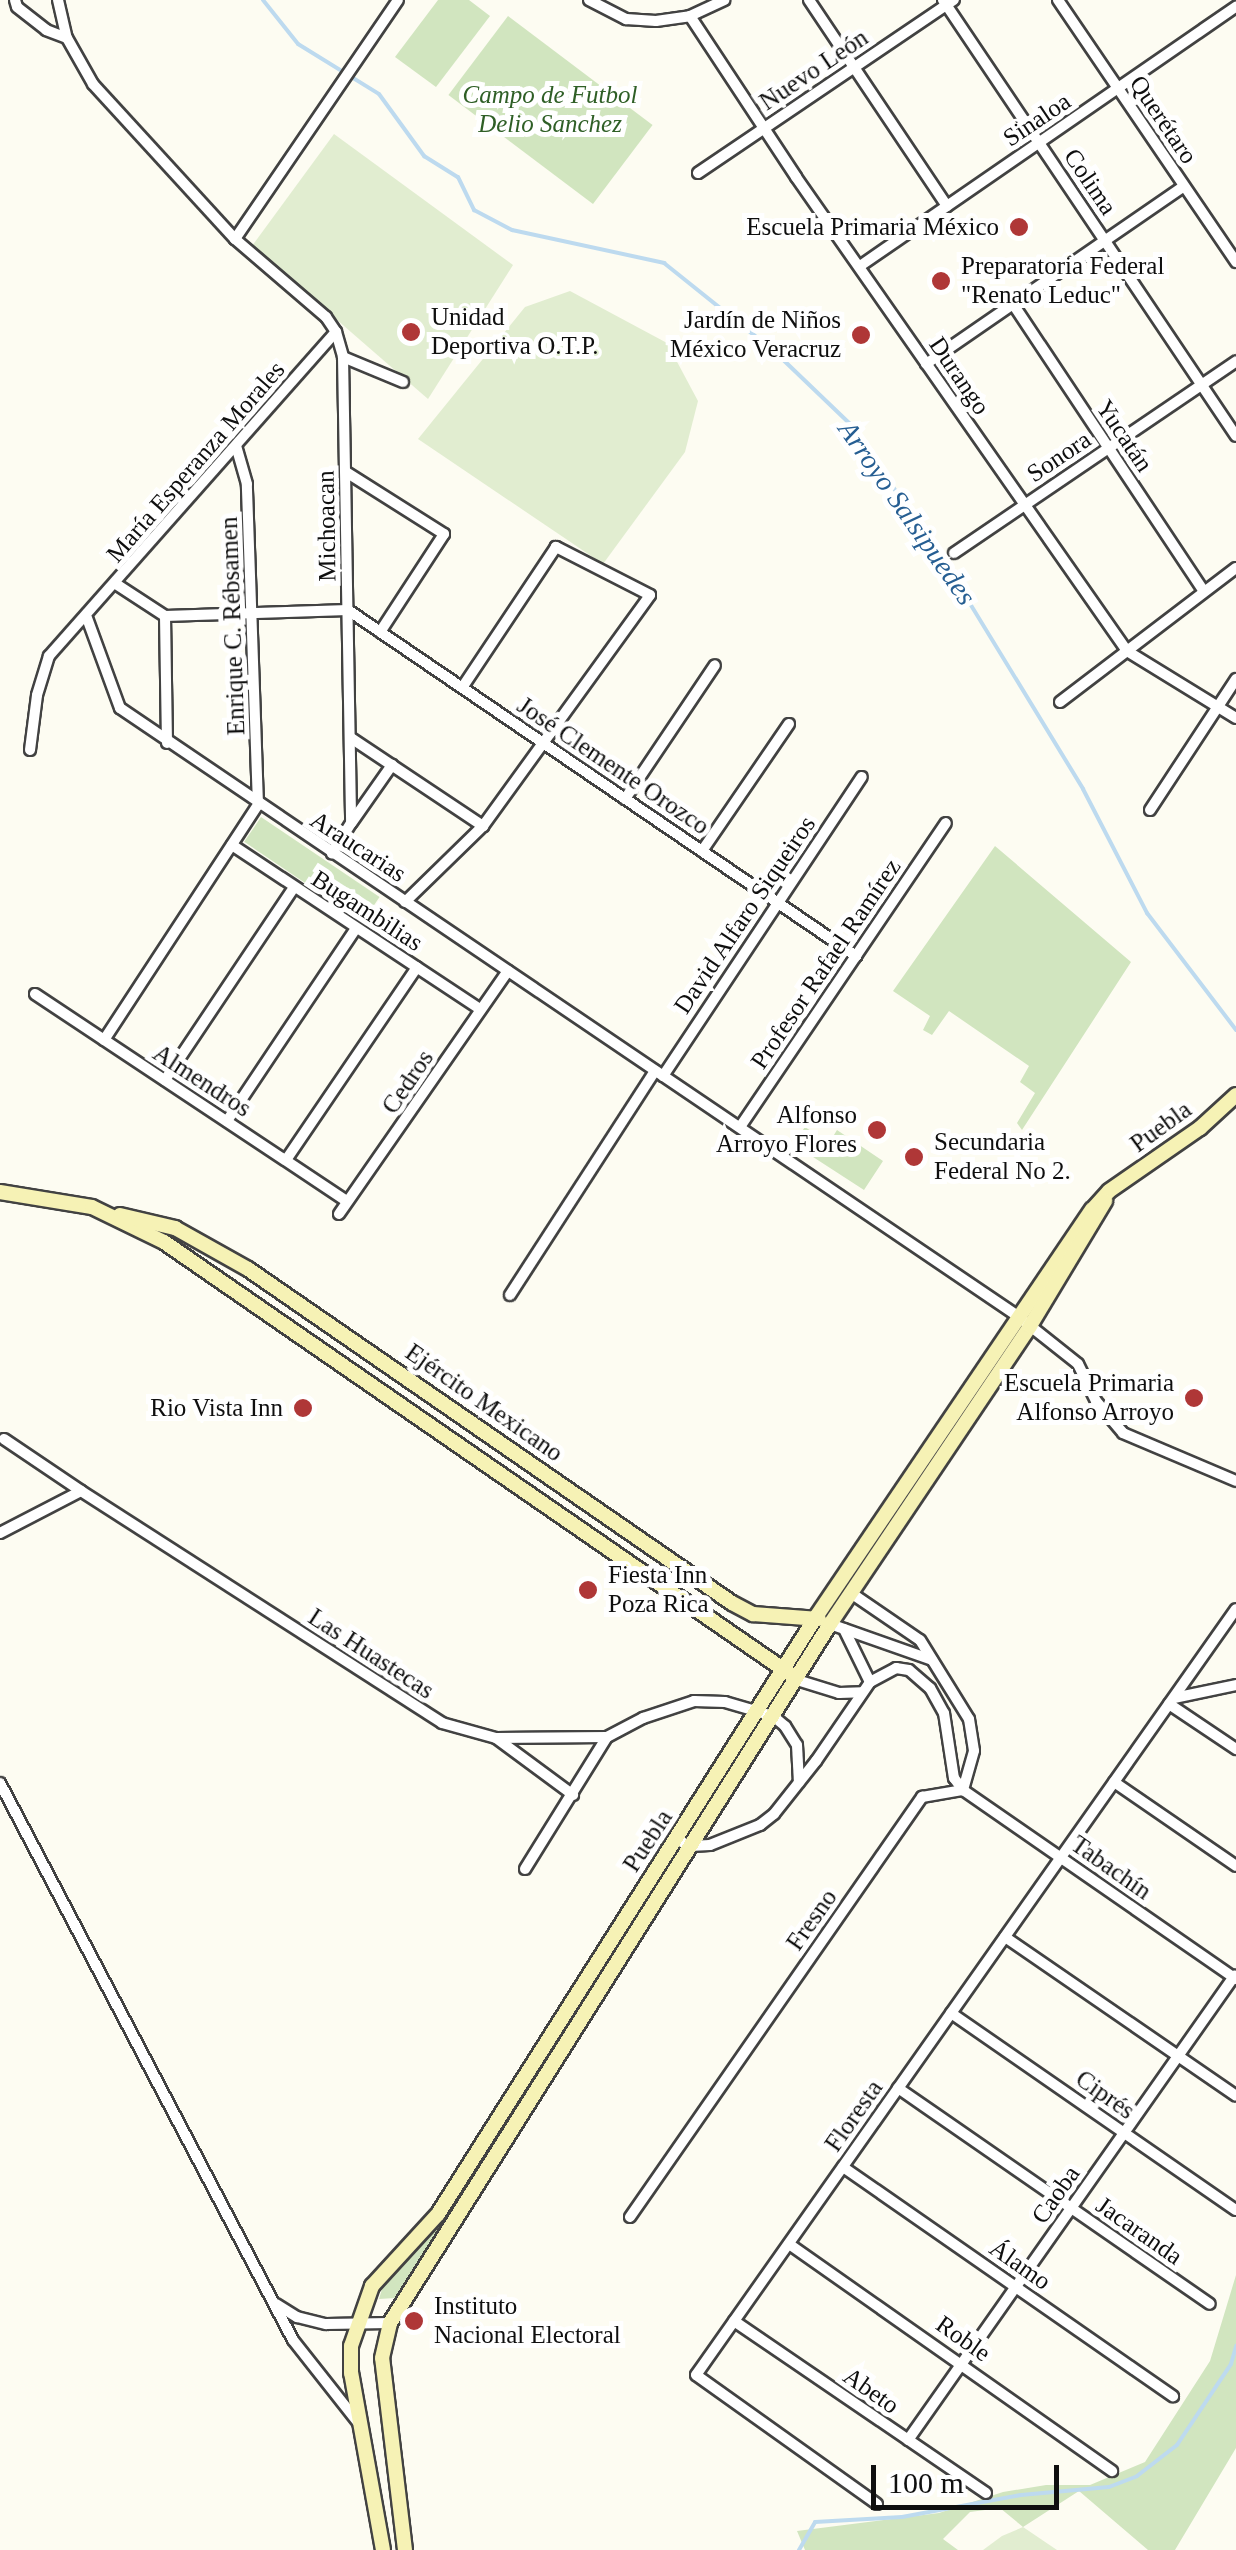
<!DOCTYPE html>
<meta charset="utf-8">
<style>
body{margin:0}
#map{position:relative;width:1236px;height:2550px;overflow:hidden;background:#fdfcf2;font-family:Georgia,serif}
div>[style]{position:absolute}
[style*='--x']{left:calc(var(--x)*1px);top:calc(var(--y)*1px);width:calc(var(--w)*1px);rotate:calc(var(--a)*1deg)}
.green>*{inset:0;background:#d1e5bf;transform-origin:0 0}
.pitch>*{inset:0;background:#e1edd0}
.stream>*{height:4px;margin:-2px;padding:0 2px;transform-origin:2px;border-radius:2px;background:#bddaef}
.roads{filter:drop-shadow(2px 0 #424242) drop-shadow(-2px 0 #424242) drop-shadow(0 2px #424242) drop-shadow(0 -2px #424242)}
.street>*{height:10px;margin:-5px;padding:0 5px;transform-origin:5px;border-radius:5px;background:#fff}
.secondary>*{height:14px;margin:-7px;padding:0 7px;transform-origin:7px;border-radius:7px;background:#f6f2b5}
.dots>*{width:28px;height:28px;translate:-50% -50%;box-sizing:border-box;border:5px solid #fff;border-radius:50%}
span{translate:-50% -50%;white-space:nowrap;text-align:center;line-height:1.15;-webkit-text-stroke:10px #fff;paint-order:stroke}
.street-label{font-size:25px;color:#0f0f0f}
.park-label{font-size:25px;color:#2f5f26;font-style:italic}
.poi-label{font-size:25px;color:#0f0f0f}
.right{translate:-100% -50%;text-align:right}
.left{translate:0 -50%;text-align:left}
.water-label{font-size:28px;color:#265e92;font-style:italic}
.scale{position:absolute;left:871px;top:2465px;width:188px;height:45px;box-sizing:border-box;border:5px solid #0f0f0f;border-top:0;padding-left:12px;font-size:30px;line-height:35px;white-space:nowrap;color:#0f0f0f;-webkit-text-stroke:8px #fff;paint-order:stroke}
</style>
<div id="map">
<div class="green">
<div style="clip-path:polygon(438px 0,469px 0,490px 16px,436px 87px,395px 57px)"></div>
<div style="left:508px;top:16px;width:181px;height:99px;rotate:37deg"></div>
<div style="left:261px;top:817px;width:143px;height:30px;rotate:34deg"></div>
<div style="clip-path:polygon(995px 846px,1131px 962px,1022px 1130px,1017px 1123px,1035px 1093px,1020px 1082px,1029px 1066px,949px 1011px,932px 1035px,923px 1030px,930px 1016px,893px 991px)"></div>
<div style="clip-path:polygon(805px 1127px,829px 1143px,837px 1130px,883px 1161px,864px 1190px,793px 1144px)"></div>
<div style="clip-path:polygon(475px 2170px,395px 2298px,379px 2299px,382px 2289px,429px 2237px)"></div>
<div style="clip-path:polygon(1236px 2275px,1236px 2448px,1175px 2550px,1148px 2550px,1079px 2491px,1023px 2527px,1000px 2508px,970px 2512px,943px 2539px,958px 2550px,805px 2550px,797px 2531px,939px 2513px,1003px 2492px,1046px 2485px,1090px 2485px,1145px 2462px,1210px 2361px)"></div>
</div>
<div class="pitch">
<div style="clip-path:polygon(334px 134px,513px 265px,428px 399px,252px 246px)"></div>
<div style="clip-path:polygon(570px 291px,667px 343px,698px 401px,685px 452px,603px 564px,418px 439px,525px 307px)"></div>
<div style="clip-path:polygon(1023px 2527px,1057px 2550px,983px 2550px,1002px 2536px)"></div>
</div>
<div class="stream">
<div style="--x:263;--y:0;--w:56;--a:51.5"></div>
<div style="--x:298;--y:44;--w:95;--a:31.7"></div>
<div style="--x:379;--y:94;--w:77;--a:54"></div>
<div style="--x:424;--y:156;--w:40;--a:32"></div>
<div style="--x:458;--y:177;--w:37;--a:64"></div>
<div style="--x:474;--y:210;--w:43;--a:27.8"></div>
<div style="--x:512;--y:230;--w:156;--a:12.2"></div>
<div style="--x:664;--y:263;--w:142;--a:38.7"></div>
<div style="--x:775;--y:352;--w:103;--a:43.8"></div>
<div style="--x:849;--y:423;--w:168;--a:55.5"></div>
<div style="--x:944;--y:561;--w:267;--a:58.6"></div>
<div style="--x:1083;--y:789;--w:140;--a:62.7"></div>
<div style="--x:1147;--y:913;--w:147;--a:52.7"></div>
<div style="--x:799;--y:2550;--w:32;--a:-60"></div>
<div style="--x:815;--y:2522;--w:87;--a:-3.3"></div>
<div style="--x:902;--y:2517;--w:121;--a:-10.5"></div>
<div style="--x:1021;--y:2495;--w:88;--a:-5.2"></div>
<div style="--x:1109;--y:2487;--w:30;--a:-21"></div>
<div style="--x:1137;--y:2476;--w:51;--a:-37.8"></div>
<div style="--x:1177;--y:2445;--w:97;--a:-56.3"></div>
<div style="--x:1231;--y:2364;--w:19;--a:-74"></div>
</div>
<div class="roads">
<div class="street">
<div style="--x:15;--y:0;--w:7;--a:74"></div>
<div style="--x:17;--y:7;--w:37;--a:38"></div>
<div style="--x:46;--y:30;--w:22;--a:21"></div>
<div style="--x:58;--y:0;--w:39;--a:77"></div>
<div style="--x:67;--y:38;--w:53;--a:60.5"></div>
<div style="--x:93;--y:84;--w:210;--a:47.5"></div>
<div style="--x:235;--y:239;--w:120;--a:40.6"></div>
<div style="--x:326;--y:317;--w:18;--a:56"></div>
<div style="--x:336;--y:332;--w:26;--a:74"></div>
<div style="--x:343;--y:357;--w:466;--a:89"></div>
<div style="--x:351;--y:823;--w:36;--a:122"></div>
<div style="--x:589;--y:0;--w:42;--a:27.2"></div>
<div style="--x:626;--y:19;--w:30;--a:4"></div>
<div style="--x:656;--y:21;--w:34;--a:-8"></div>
<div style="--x:690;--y:16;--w:38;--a:-25"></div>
<div style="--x:809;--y:0;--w:248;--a:56.2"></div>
<div style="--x:943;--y:0;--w:525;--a:56.1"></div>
<div style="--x:1058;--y:0;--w:317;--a:55.8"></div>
<div style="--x:690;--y:16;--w:193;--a:56.6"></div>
<div style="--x:796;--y:177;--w:578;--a:55.07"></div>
<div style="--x:1127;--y:651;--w:128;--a:31.6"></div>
<div style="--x:698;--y:173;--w:309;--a:-34.1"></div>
<div style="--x:235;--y:239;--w:289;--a:-55.7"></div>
<div style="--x:860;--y:266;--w:457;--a:-34.6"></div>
<div style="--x:1013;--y:304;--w:343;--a:56.4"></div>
<div style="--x:343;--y:357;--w:65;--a:22.6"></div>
<div style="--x:926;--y:364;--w:313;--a:-34.6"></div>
<div style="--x:346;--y:472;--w:116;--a:32.3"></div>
<div style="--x:444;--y:534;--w:117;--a:123.1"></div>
<div style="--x:954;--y:553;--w:341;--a:-34.2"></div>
<div style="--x:116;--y:584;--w:59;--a:33.1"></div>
<div style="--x:165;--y:616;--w:183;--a:-1.9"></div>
<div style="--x:348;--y:610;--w:615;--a:34.26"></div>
<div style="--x:165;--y:616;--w:127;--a:89.1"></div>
<div style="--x:87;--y:618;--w:96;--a:69.9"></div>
<div style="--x:120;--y:708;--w:1086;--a:34.11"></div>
<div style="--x:1019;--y:1317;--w:75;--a:38.5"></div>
<div style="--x:1078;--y:1364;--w:41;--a:64.1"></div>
<div style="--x:1096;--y:1401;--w:42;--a:49.8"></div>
<div style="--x:1123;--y:1433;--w:123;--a:23"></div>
<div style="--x:1060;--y:702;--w:221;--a:-37.3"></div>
<div style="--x:351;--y:738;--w:159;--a:33.7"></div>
<div style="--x:30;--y:750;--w:55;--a:-82.7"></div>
<div style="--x:37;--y:695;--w:41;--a:-72.9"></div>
<div style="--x:49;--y:656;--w:433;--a:-48.5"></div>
<div style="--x:625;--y:799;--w:161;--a:-56.1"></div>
<div style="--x:1150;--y:810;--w:157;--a:-56.7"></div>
<div style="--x:352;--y:822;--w:70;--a:-54.9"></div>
<div style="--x:232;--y:845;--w:297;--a:33.5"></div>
<div style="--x:702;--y:851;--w:154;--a:-55.6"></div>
<div style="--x:405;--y:902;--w:109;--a:-44.3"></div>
<div style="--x:483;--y:826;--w:285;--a:-54.1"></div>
<div style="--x:650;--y:595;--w:106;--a:-152.9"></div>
<div style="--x:556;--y:547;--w:169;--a:123.7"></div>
<div style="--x:35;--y:994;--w:374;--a:33.6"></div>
<div style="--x:104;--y:1040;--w:281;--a:-56.8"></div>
<div style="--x:258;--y:805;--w:321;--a:-92"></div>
<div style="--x:247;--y:484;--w:40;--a:-106"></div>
<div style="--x:663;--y:1076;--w:359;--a:-56.4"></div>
<div style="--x:165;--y:1080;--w:232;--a:-56.2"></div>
<div style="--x:227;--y:1121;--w:232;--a:-56.2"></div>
<div style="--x:740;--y:1127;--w:367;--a:-55.9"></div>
<div style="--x:286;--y:1160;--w:233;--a:-55.8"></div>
<div style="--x:339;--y:1214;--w:296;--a:-55.2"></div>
<div style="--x:510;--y:1295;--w:267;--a:-57.1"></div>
<div style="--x:4;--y:1439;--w:93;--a:34"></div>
<div style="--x:0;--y:1533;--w:91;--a:-27.4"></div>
<div style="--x:81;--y:1491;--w:429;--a:32.7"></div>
<div style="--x:442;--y:1723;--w:56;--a:15.5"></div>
<div style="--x:496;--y:1738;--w:111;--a:-0.5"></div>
<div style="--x:607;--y:1737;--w:41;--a:-27.8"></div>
<div style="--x:643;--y:1718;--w:54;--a:-18.4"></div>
<div style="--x:694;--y:1701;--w:31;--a:2"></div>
<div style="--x:725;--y:1702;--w:50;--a:16.3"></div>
<div style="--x:773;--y:1716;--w:16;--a:40"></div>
<div style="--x:785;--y:1726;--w:22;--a:58"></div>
<div style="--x:797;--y:1745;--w:37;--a:87"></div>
<div style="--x:851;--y:1593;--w:83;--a:34.3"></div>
<div style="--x:920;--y:1640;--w:93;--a:58.2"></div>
<div style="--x:969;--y:1719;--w:32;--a:81"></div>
<div style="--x:974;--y:1751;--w:41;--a:105.8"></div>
<div style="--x:830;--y:1624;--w:108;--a:19.4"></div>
<div style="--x:844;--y:1629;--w:59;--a:63.9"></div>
<div style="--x:797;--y:1680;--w:44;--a:17.2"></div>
<div style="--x:839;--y:1693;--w:23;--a:-2"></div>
<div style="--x:1174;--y:1698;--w:63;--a:-11.8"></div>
<div style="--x:1169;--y:1704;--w:81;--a:33.9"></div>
<div style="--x:496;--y:1738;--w:96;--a:36.5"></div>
<div style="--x:1114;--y:1782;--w:148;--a:34.5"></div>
<div style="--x:0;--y:1783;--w:629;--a:62.25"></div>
<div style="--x:293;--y:2340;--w:110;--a:51.7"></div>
<div style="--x:676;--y:1839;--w:16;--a:27"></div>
<div style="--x:690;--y:1846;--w:20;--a:-3"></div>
<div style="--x:710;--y:1845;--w:54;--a:-21.8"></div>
<div style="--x:760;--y:1825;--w:18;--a:-38"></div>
<div style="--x:774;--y:1814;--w:68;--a:-51.6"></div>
<div style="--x:816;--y:1761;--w:96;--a:-55.6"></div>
<div style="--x:870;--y:1682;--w:30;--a:-28"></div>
<div style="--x:896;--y:1668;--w:13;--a:9"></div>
<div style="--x:909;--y:1670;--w:28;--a:41"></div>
<div style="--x:930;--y:1688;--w:29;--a:61"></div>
<div style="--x:944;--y:1713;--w:66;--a:81.3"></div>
<div style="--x:954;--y:1778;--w:15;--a:53"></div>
<div style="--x:963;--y:1790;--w:332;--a:34.7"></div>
<div style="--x:525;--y:1869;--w:155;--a:-58.2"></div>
<div style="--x:1005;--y:1937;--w:280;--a:34.5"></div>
<div style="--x:951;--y:2013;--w:346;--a:34.7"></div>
<div style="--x:898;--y:2088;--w:379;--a:34.7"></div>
<div style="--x:843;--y:2167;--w:402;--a:34.8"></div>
<div style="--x:630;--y:2217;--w:512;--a:-55.19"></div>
<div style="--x:922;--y:1797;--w:42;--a:-9.7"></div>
<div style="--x:789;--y:2244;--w:395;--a:35.1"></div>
<div style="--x:276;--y:2304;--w:25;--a:32"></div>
<div style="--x:297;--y:2317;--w:30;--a:14"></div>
<div style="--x:326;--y:2324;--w:64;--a:-0.9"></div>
<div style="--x:734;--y:2321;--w:305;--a:34.3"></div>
<div style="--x:908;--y:2440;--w:568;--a:-54.88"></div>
<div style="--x:877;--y:2504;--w:222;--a:-144.5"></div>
<div style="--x:696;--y:2375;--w:937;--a:-54.82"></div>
</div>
<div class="secondary">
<div style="--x:0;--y:1192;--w:93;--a:9.3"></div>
<div style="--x:92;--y:1207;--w:80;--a:25.9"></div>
<div style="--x:164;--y:1242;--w:761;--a:34.61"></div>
<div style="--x:120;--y:1215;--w:57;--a:13.3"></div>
<div style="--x:175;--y:1228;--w:84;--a:29.3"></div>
<div style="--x:248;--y:1269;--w:588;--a:34.61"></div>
<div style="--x:732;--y:1603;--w:24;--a:28"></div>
<div style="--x:753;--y:1614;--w:66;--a:4.3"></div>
<div style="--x:383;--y:2550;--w:180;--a:-100.2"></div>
<div style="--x:351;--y:2373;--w:27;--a:-90"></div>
<div style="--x:351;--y:2346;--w:64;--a:-70.7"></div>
<div style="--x:372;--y:2286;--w:98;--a:-47.5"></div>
<div style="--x:438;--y:2214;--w:707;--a:-57.66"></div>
<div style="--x:816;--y:1617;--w:492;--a:-55.9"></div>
<div style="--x:1092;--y:1210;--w:25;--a:-48"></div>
<div style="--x:1109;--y:1191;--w:111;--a:-34.7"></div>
<div style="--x:1200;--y:1128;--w:49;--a:-42.5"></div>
<div style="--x:405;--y:2550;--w:193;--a:-96.8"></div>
<div style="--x:382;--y:2358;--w:36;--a:-77"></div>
<div style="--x:390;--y:2323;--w:826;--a:-57.81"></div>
<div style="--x:830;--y:1624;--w:359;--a:-56.1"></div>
<div style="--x:1030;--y:1326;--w:146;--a:-59"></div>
</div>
</div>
<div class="dots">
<div style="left:1019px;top:227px;background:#af3737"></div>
<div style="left:941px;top:281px;background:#af3737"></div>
<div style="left:411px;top:332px;background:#af3737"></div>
<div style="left:861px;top:335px;background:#af3737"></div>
<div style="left:877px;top:1130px;background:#af3737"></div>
<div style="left:914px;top:1157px;background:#af3737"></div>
<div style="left:1194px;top:1398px;background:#af3737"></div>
<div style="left:303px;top:1408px;background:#af3737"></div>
<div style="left:588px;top:1590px;background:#af3737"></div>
<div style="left:414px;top:2321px;background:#af3737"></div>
</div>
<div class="street-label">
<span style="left:814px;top:70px;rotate:-34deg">Nuevo León</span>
<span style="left:1037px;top:120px;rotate:-34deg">Sinaloa</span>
<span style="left:1163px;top:120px;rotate:56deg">Querétaro</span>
<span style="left:1090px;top:182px;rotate:56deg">Colima</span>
<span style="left:959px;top:376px;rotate:56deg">Durango</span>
<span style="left:1124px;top:436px;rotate:56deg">Yucatán</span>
<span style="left:1059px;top:457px;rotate:-34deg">Sonora</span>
<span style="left:196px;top:462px;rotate:-49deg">María Esperanza Morales</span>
<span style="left:327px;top:526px;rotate:-91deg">Michoacan</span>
<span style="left:233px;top:626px;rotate:-92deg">Enrique C. Rébsamen</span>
<span style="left:613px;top:766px;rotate:34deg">José Clemente Orozco</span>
<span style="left:358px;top:847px;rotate:33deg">Araucarias</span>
<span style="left:367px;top:911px;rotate:33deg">Bugambilias</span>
<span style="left:745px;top:915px;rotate:-56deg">David Alfaro Siqueiros</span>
<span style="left:826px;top:964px;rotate:-56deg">Profesor Rafael Ramírez</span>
<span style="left:202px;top:1081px;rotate:33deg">Almendros</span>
<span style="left:408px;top:1082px;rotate:-56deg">Cedros</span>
<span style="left:1161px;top:1127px;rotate:-36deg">Puebla</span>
<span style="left:484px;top:1403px;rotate:35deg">Ejército Mexicano</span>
<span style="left:371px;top:1654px;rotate:33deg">Las Huastecas</span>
<span style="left:648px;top:1841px;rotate:-57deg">Puebla</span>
<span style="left:1111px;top:1868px;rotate:35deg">Tabachín</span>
<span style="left:812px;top:1920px;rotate:-55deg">Fresno</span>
<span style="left:1105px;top:2095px;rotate:35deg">Ciprés</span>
<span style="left:854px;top:2116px;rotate:-55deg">Floresta</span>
<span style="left:1056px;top:2195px;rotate:-55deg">Caoba</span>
<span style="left:1139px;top:2231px;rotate:35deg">Jacaranda</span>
<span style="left:1020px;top:2265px;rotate:35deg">Álamo</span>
<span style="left:963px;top:2339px;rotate:35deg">Roble</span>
<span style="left:871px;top:2391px;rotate:35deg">Abeto</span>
</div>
<div class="park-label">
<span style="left:550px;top:110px">Campo de Futbol<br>Delio Sanchez</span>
</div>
<div class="poi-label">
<span class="right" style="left:999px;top:227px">Escuela Primaria México</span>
<span class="left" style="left:961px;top:281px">Preparatoria Federal<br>"Renato Leduc"</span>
<span class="left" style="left:431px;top:332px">Unidad<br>Deportiva O.T.P.</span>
<span class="right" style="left:841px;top:335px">Jardín de Niños<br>México Veracruz</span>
<span class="right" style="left:857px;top:1130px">Alfonso<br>Arroyo Flores</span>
<span class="left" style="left:934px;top:1157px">Secundaria<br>Federal No 2.</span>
<span class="right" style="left:1174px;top:1398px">Escuela Primaria<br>Alfonso Arroyo</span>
<span class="right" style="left:283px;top:1408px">Rio Vista Inn</span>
<span class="left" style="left:608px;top:1590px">Fiesta Inn<br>Poza Rica</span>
<span class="left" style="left:434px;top:2321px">Instituto<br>Nacional Electoral</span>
</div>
<div class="water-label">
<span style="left:907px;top:513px;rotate:55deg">Arroyo Salsipuedes</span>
</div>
<div class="scale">100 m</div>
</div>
